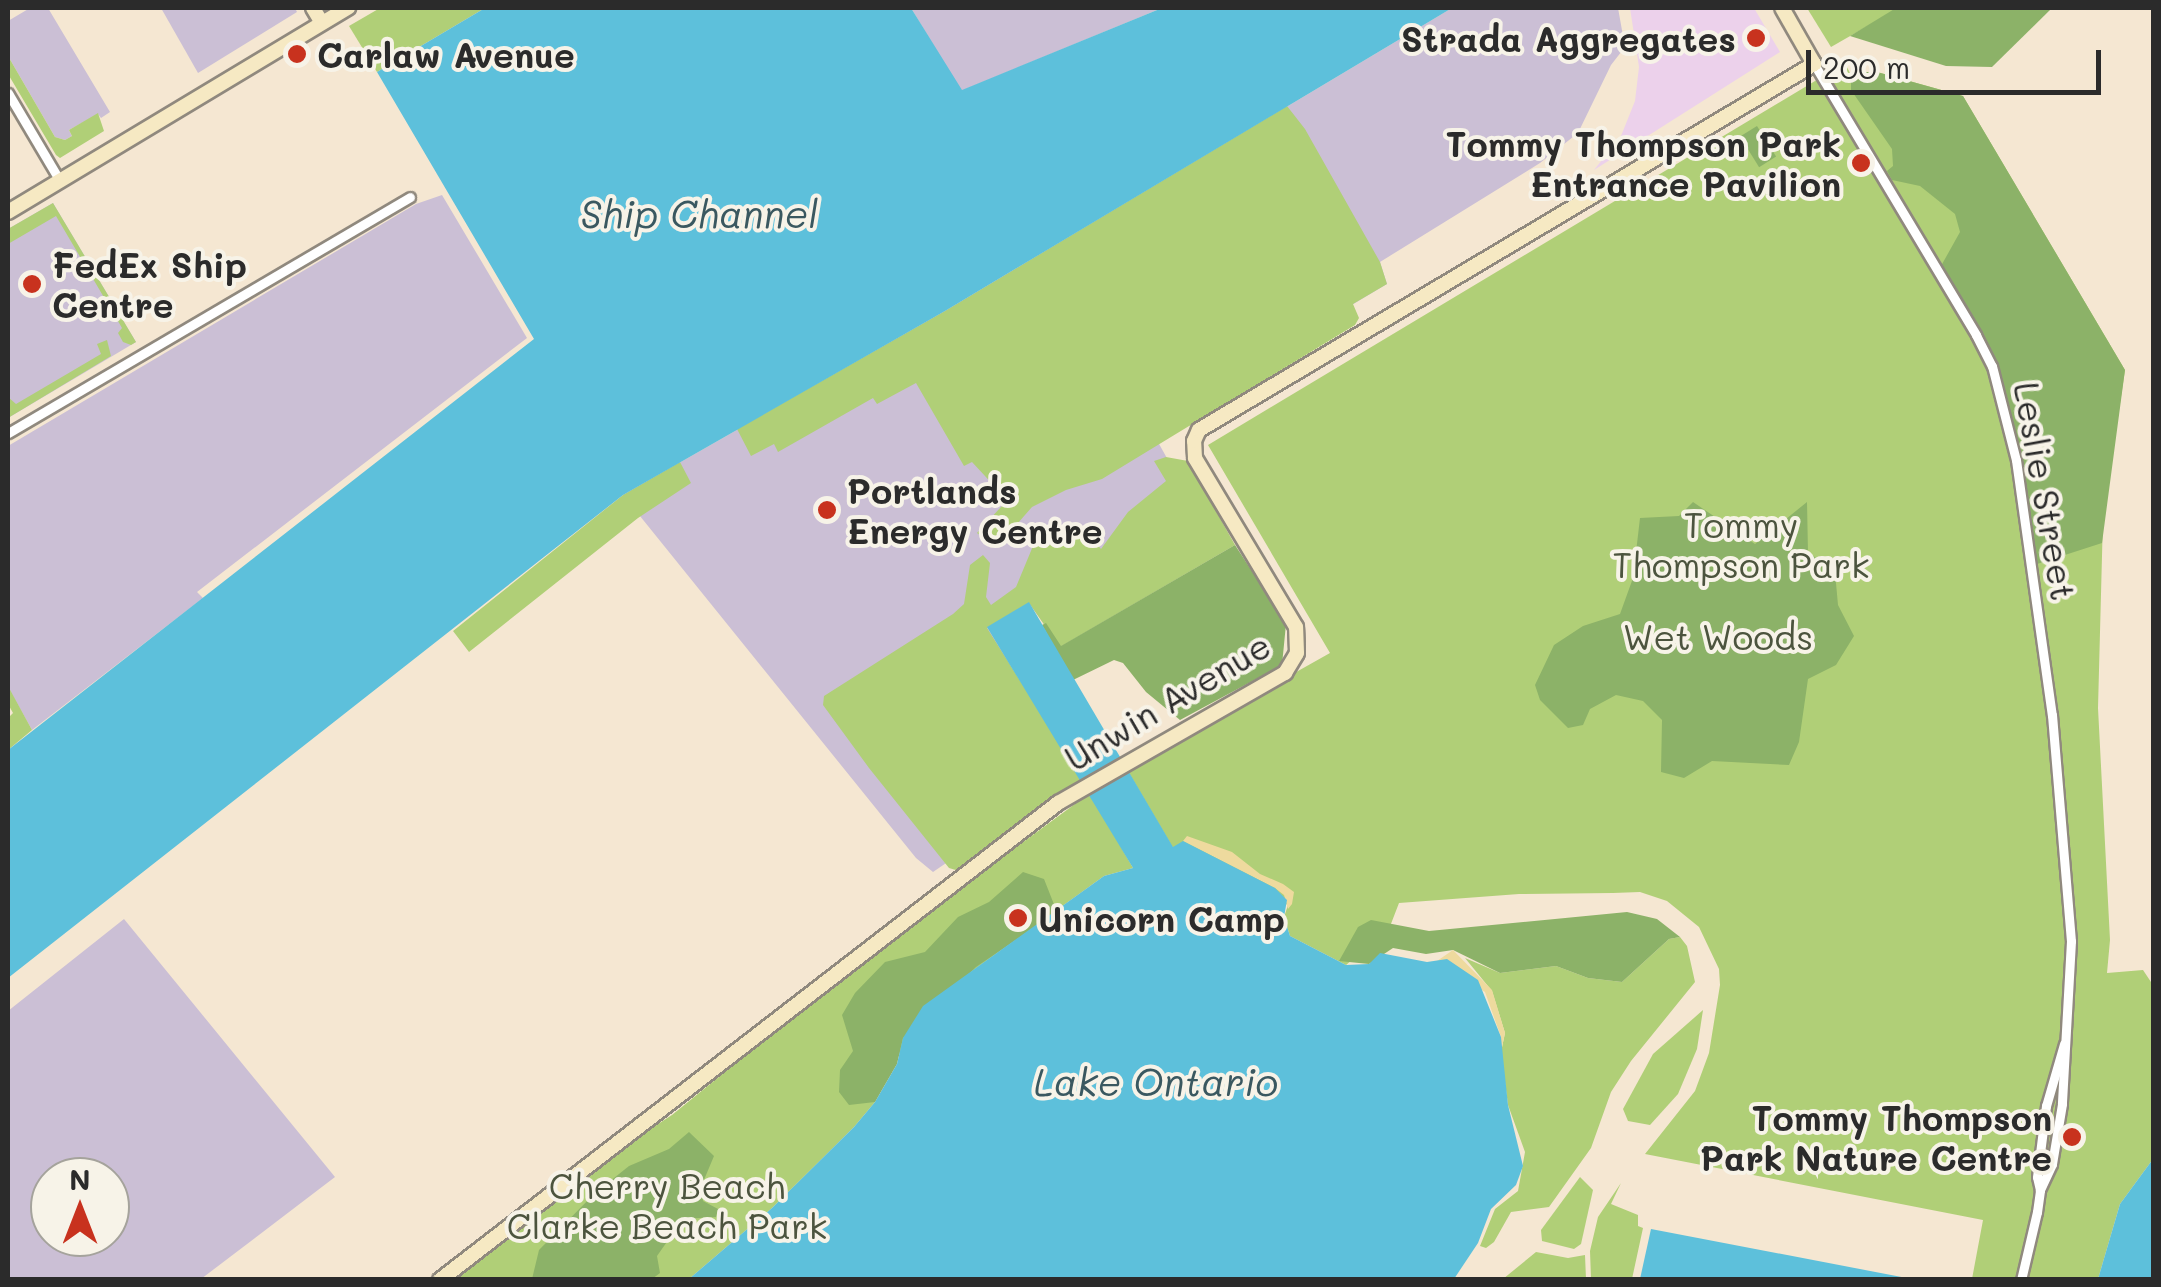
<!DOCTYPE html>
<style>
body{margin:0}
#map{position:relative;width:2161px;height:1287px;overflow:hidden;background:#f5e7d2;font-family:Mali,sans-serif}
div>[style]{position:absolute}
[style*='--x']{left:calc(var(--x)*1px);top:calc(var(--y)*1px);width:calc(var(--w)*1px);rotate:calc(var(--a)*1deg)}
.built>*{inset:0;background:#ecd1eb}
.industrial>*{inset:0;background:#cbbfd5}
.green>*{inset:0;background:#b0cf77}
.forest>*{inset:0;background:#8cb268;transform-origin:0 0}
.sand>*{inset:0;background:#eeda9e}
.water>*{inset:0;background:#5dc0db}
.roads{filter:drop-shadow(2px 0 #90897e) drop-shadow(-2px 0 #90897e) drop-shadow(0 2px #90897e) drop-shadow(0 -2px #90897e)}
.street>*{height:9px;margin:-4.5px;padding:0 4.5px;transform-origin:4.5px;border-radius:4.5px;background:#fff}
.secondary>*{height:14px;margin:-7px;padding:0 7px;transform-origin:7px;border-radius:7px;background:#f6e9c3}
.dots>*{width:28px;height:28px;translate:-50% -50%;box-sizing:border-box;border:5px solid #f7f3e8;border-radius:50%}
span{translate:-50% -50%;white-space:nowrap;text-align:center;line-height:1.15;-webkit-text-stroke:8px #f7f3e8;paint-order:stroke}
.poi-label{font-size:35px;color:#2b2b2b;font-weight:700}
.right{translate:-100% -50%;text-align:right}
.left{translate:0 -50%;text-align:left}
.street-label{font-size:35px;color:#2b2b2b}
.park-label{font-size:35px;color:#4c543e}
.water-label{font-size:38px;color:#3a5860;font-style:italic}
.frame{position:absolute;inset:0;border:10px solid #2b2b2b;pointer-events:none}
.north{position:absolute;left:30px;top:1157px;width:100px;height:100px;box-sizing:border-box;background:#f7f3e8;border:2px solid #a5a39c;border-radius:50%;rotate:0deg;font-size:28px;font-weight:700;line-height:40px;text-align:center;color:#2b2b2b}
.north::after{content:'';display:block;margin:auto;width:35px;height:45px;background:#c8321e;clip-path:polygon(50% 0,100% 100%,50% 72%,0 100%)}
.scale{position:absolute;left:1806px;top:50px;width:295px;height:45px;box-sizing:border-box;border:5px solid #2b2b2b;border-top:0;padding-left:12px;font-size:30px;line-height:35px;white-space:nowrap;color:#2b2b2b;-webkit-text-stroke:8px #f7f3e8;paint-order:stroke}
</style>
<div id="map">
<div class="built">
<div style="clip-path:polygon(1630px 8px,1754px 8px,1780px 52px,1594px 170px,1621px 136px,1635px 101px,1639px 67px)"></div>
</div>
<div class="industrial">
<div style="clip-path:polygon(30px 8px,48px 8px,110px 112px,101px 118px,98px 114px,69px 130px,72px 136px,65px 140px,55px 137px,8px 56px,8px 21px)"></div>
<div style="clip-path:polygon(161px 8px,295px 8px,297px 12px,198px 73px)"></div>
<div style="clip-path:polygon(911px 8px,1162px 8px,961px 91px)"></div>
<div style="clip-path:polygon(1452px 8px,1618px 8px,1625px 47px,1611px 65px,1578px 133px,1540px 163px,1380px 262px,1387px 284px,1149px 426px,1220px 553px,1060px 647px,1029px 603px,952px 859px,933px 872px,916px 858px,623px 495px,945px 311px)"></div>
<div style="clip-path:polygon(442px 195px,527px 338px,197px 592px,203px 598px,32px 730px,8px 687px,8px 446px,416px 204px)"></div>
<div style="clip-path:polygon(53px 203px,136px 342px,8px 418px,8px 229px)"></div>
<div style="clip-path:polygon(evenodd,124px 919px,335px 1177px,201px 1279px,8px 1279px,8px 1011px,124px 919px,50px 1177px,110px 1177px,110px 1237px,50px 1237px,50px 1177px)"></div>
</div>
<div class="green">
<div style="clip-path:polygon(380px 8px,485px 8px,377px 72px,349px 26px)"></div>
<div style="clip-path:polygon(1807px 8px,1899px 8px,1831px 47px)"></div>
<div style="clip-path:polygon(8px 56px,55px 137px,65px 140px,72px 136px,69px 130px,98px 113px,104px 131px,60px 158px,56px 155px,8px 74px)"></div>
<div style="clip-path:polygon(1845px 63px,1851px 75px,1877px 72px,1963px 96px,2125px 370px,2103px 518px,2098px 708px,2110px 940px,2107px 973px,2143px 970px,2153px 985px,2153px 1159px,2120px 1204px,2098px 1279px,1972px 1279px,1983px 1220px,1645px 1154px,1695px 1091px,1709px 1053px,1720px 985px,1719px 969px,1699px 927px,1667px 901px,1640px 892px,1613px 893px,1519px 894px,1399px 903px,1389px 929px,1346px 965px,1290px 936px,1284px 917px,1288px 905px,1173px 848px,1126px 768px,1330px 653px,1208px 445px)"></div>
<div style="clip-path:polygon(1287px 106px,1305px 129px,1380px 262px,1387px 284px,1353px 304px,1359px 318px,1355px 325px,1102px 479px,1066px 490px,1032px 507px,997px 547px,977px 533px,1012px 495px,998px 490px,972px 462px,964px 466px,916px 383px,877px 404px,873px 398px,778px 452px,774px 444px,751px 456px,737px 429px,945px 311px)"></div>
<div style="clip-path:polygon(53px 203px,136px 342px,131px 345px,123px 342px,118px 333px,122px 328px,56px 216px,8px 244px,8px 229px)"></div>
<div style="clip-path:polygon(107px 340px,111px 356px,8px 418px,8px 397px,16px 404px,101px 354px,97px 344px)"></div>
<div style="clip-path:polygon(1166px 457px,1188px 461px,1235px 545px,1060px 647px,1029px 603px,987px 628px,1084px 782px,959px 871px,949px 868px,869px 768px,823px 705px,824px 696px,953px 614px,964px 604px,970px 565px,983px 555px,990px 563px,986px 597px,991px 605px,1016px 587px,1038px 534px,1046px 547px,1082px 526px,1101px 549px,1128px 512px,1166px 481px,1154px 461px)"></div>
<div style="clip-path:polygon(680px 462px,691px 483px,638px 518px,469px 652px,453px 631px,623px 495px)"></div>
<div style="clip-path:polygon(8px 686px,32px 730px,8px 750px,8px 718px,13px 713px,8px 704px)"></div>
<div style="clip-path:polygon(1090px 793px,1133px 868px,1104px 876px,924px 1006px,875px 1102px,854px 1127px,772px 1208px,689px 1279px,453px 1279px,613px 1153px,672px 1115px,870px 954px)"></div>
<div style="clip-path:polygon(1680px 937px,1687px 946px,1695px 982px,1631px 1061px,1611px 1092px,1591px 1148px,1549px 1207px,1511px 1212px,1494px 1242px,1486px 1248px,1480px 1246px,1495px 1209px,1518px 1191px,1525px 1152px,1508px 1105px,1501px 1052px,1505px 1033px,1492px 991px,1465px 958px,1500px 973px,1556px 966px,1588px 978px,1622px 982px,1669px 939px)"></div>
<div style="clip-path:polygon(1703px 1010px,1697px 1049px,1678px 1094px,1650px 1125px,1628px 1121px,1623px 1109px,1653px 1054px)"></div>
<div style="clip-path:polygon(1580px 1177px,1593px 1190px,1581px 1244px,1574px 1249px,1542px 1241px,1541px 1230px)"></div>
<div style="clip-path:polygon(1621px 1183px,1611px 1204px,1638px 1215px,1638px 1226px,1643px 1228px,1632px 1279px,1591px 1279px,1590px 1251px,1598px 1217px)"></div>
<div style="clip-path:polygon(1536px 1252px,1568px 1258px,1585px 1255px,1586px 1279px,1503px 1279px)"></div>
</div>
<div class="forest">
<div style="clip-path:polygon(1896px 8px,2052px 8px,1992px 67px,1946px 66px,1850px 36px)"></div>
<div style="clip-path:polygon(1857px 72px,1877px 72px,1963px 96px,2125px 370px,2102px 543px,2037px 564px,2023px 468px,2001px 376px,1987px 342px,1941px 266px,1960px 232px,1955px 214px,1920px 186px,1892px 180px,1887px 171px,1893px 166px,1892px 149px,1851px 90px,1851px 75px)"></div>
<div style="left:1757px;top:126px;width:36px;height:20px;rotate:58deg"></div>
<div style="clip-path:polygon(1693px 502px,1755px 544px,1807px 502px,1808px 552px,1835px 572px,1838px 605px,1854px 636px,1836px 665px,1808px 679px,1799px 742px,1789px 765px,1712px 761px,1684px 778px,1661px 772px,1662px 720px,1643px 701px,1616px 695px,1590px 709px,1583px 725px,1568px 728px,1540px 700px,1535px 685px,1554px 645px,1583px 626px,1620px 614px,1633px 578px,1640px 518px,1679px 516px)"></div>
<div style="clip-path:polygon(1235px 545px,1286px 624px,1282px 665px,1180px 720px,1146px 692px,1123px 663px,1114px 660px,1073px 680px,1042px 625px,1046px 623px,1061px 646px)"></div>
<div style="clip-path:polygon(1023px 872px,1044px 879px,1057px 912px,976px 967px,903px 1038px,897px 1064px,875px 1102px,849px 1105px,839px 1092px,840px 1070px,853px 1051px,842px 1015px,855px 993px,885px 962px,925px 952px,958px 917px,989px 902px)"></div>
<div style="clip-path:polygon(1627px 912px,1657px 919px,1680px 937px,1669px 939px,1622px 982px,1588px 978px,1556px 966px,1500px 973px,1453px 950px,1426px 954px,1393px 948px,1369px 964px,1339px 961px,1358px 927px,1371px 920px,1429px 931px)"></div>
<div style="clip-path:polygon(689px 1132px,714px 1156px,701px 1187px,703px 1201px,718px 1209px,716px 1217px,683px 1219px,657px 1256px,660px 1273px,652px 1279px,532px 1279px,539px 1250px,594px 1194px,629px 1166px,669px 1149px)"></div>
</div>
<div class="sand">
<div style="clip-path:polygon(1187px 836px,1232px 852px,1260px 874px,1283px 884px,1294px 892px,1292px 904px,1288px 909px,1284px 895px,1275px 888px,1183px 841px)"></div>
<div style="clip-path:polygon(1453px 950px,1492px 990px,1505px 1033px,1501px 1052px,1501px 1037px,1485px 992px,1437px 961px)"></div>
</div>
<div class="water">
<div style="clip-path:polygon(485px 8px,911px 8px,962px 90px,1162px 8px,1452px 8px,945px 311px,623px 495px,8px 978px,8px 750px,534px 339px,377px 72px)"></div>
<div style="clip-path:polygon(1029px 602px,1173px 847px,1183px 841px,1275px 888px,1287px 900px,1284px 917px,1290px 936px,1346px 965px,1369px 964px,1380px 953px,1427px 962px,1447px 959px,1478px 980px,1501px 1037px,1508px 1105px,1523px 1166px,1516px 1185px,1491px 1209px,1478px 1243px,1454px 1279px,689px 1279px,772px 1208px,854px 1127px,875px 1102px,897px 1064px,903px 1038px,923px 1006px,1104px 876px,1133px 868px,987px 627px)"></div>
<div style="clip-path:polygon(2153px 1159px,2153px 1279px,2098px 1279px,2120px 1204px)"></div>
<div style="clip-path:polygon(1651px 1229px,1912px 1279px,1640px 1279px)"></div>
</div>
<div class="roads">
<div class="street">
<div style="--x:1814;--y:64;--w:316;--a:59.1"></div>
<div style="--x:1976;--y:335;--w:35;--a:63"></div>
<div style="--x:1992;--y:366;--w:97;--a:75.7"></div>
<div style="--x:2016;--y:460;--w:258;--a:82"></div>
<div style="--x:2052;--y:715;--w:227;--a:85.2"></div>
<div style="--x:2071;--y:941;--w:163;--a:93.2"></div>
<div style="--x:2062;--y:1104;--w:61;--a:99.5"></div>
<div style="--x:2052;--y:1164;--w:29;--a:115"></div>
<div style="--x:8;--y:93;--w:102;--a:59.4"></div>
<div style="--x:8;--y:433;--w:466;--a:-30.4"></div>
<div style="--x:2021;--y:1280;--w:70;--a:-76.8"></div>
<div style="--x:2037;--y:1212;--w:22;--a:-82"></div>
<div style="--x:2040;--y:1190;--w:13;--a:-103"></div>
<div style="--x:2037;--y:1177;--w:72;--a:-82.8"></div>
<div style="--x:2046;--y:1106;--w:65;--a:-73.8"></div>
</div>
<div class="secondary">
<div style="--x:313;--y:8;--w:17;--a:59"></div>
<div style="--x:8;--y:212;--w:397;--a:-31"></div>
<div style="--x:440;--y:1280;--w:781;--a:-37.66"></div>
<div style="--x:1058;--y:803;--w:262;--a:-29.8"></div>
<div style="--x:1285;--y:673;--w:23;--a:-59"></div>
<div style="--x:1297;--y:653;--w:26;--a:-92"></div>
<div style="--x:1296;--y:627;--w:197;--a:-120.9"></div>
<div style="--x:1195;--y:458;--w:17;--a:-93"></div>
<div style="--x:1194;--y:441;--w:12;--a:-66"></div>
<div style="--x:1199;--y:430;--w:716;--a:-30.76"></div>
<div style="--x:1814;--y:64;--w:64;--a:-119.7"></div>
</div>
</div>
<div class="dots">
<div style="left:1756px;top:38px;background:#c8321e"></div>
<div style="left:297px;top:54px;background:#c8321e"></div>
<div style="left:1861px;top:163px;background:#c8321e"></div>
<div style="left:32px;top:284px;background:#c8321e"></div>
<div style="left:827px;top:510px;background:#c8321e"></div>
<div style="left:1018px;top:918px;background:#c8321e"></div>
<div style="left:2072px;top:1137px;background:#c8321e"></div>
</div>
<div class="poi-label">
<span class="right" style="left:1736px;top:38px">Strada Aggregates</span>
<span class="left" style="left:317px;top:54px">Carlaw Avenue</span>
<span class="right" style="left:1841px;top:163px">Tommy Thompson Park<br>Entrance Pavilion</span>
<span class="left" style="left:52px;top:284px">FedEx Ship<br>Centre</span>
<span class="left" style="left:847px;top:510px">Portlands<br>Energy Centre</span>
<span class="left" style="left:1038px;top:918px">Unicorn Camp</span>
<span class="right" style="left:2052px;top:1137px">Tommy Thompson<br>Park Nature Centre</span>
</div>
<div class="street-label">
<span style="left:2046px;top:491px;rotate:80deg">Leslie Street</span>
<span style="left:1167px;top:701px;rotate:-31deg">Unwin Avenue</span>
</div>
<div class="park-label">
<span style="left:1741px;top:544px">Tommy<br>Thompson Park</span>
<span style="left:1718px;top:636px">Wet Woods</span>
<span style="left:667px;top:1205px">Cherry Beach<br>Clarke Beach Park</span>
</div>
<div class="water-label">
<span style="left:699px;top:214px">Ship Channel</span>
<span style="left:1156px;top:1082px">Lake Ontario</span>
</div>
<div class="frame"></div>
<div class="north">N</div>
<div class="scale">200 m</div>
</div>
